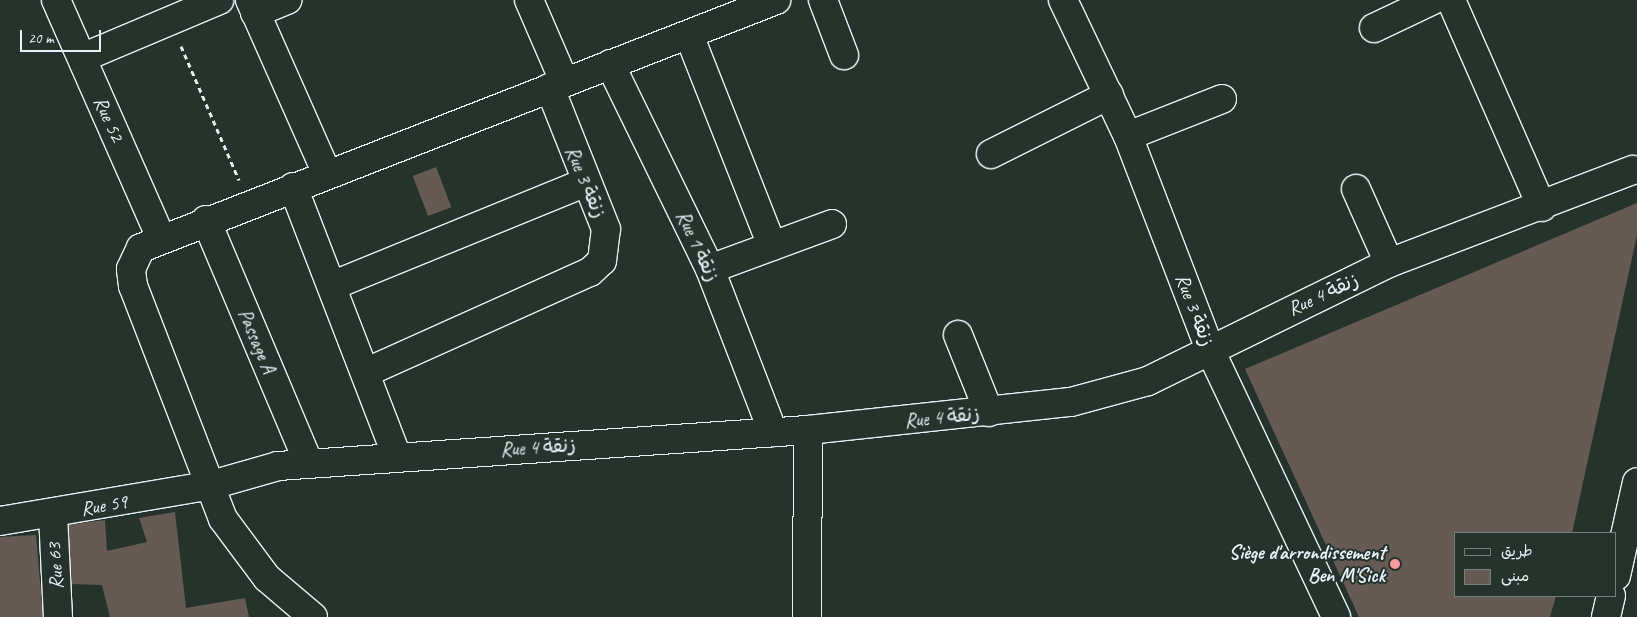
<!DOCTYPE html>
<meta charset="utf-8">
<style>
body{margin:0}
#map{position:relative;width:1637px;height:617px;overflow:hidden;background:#26332d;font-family:Caveat,"Playpen Sans Arabic",sans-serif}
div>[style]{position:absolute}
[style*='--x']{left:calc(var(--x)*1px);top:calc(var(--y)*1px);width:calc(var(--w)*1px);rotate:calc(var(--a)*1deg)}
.building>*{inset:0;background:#665a54;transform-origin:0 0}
.path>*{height:3px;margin-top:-1.5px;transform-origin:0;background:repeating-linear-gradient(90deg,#e8f1f8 0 5px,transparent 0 9px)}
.roads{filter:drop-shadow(1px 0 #e8f1f8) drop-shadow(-1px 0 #e8f1f8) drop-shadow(0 1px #e8f1f8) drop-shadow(0 -1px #e8f1f8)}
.minor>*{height:28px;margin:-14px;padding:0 14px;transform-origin:14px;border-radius:14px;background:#26332d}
.secondary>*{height:28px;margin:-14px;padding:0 14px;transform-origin:14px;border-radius:14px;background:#26332d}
.dots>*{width:14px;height:14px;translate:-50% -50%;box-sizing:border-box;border:2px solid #26332d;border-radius:50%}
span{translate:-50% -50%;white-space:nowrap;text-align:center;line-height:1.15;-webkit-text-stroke:4px #26332d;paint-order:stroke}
.street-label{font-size:20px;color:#e8f1f8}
.poi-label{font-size:20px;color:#e8f1f8;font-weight:700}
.right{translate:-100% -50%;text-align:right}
.legend{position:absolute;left:1454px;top:532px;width:162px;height:65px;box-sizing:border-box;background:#26332d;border:1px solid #747f7e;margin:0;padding:6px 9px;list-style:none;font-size:15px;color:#e8f1f8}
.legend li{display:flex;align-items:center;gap:10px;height:25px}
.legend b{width:25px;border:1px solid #747f7e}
.scale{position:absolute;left:20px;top:30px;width:81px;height:22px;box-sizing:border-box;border:2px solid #e8f1f8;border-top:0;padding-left:6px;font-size:15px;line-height:18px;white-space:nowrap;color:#e8f1f8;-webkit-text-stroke:4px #26332d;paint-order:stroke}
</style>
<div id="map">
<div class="building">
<div style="left:436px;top:167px;width:43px;height:25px;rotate:69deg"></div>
<div style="clip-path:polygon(1637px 203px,1637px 235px,1572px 533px,1456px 533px,1456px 596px,1556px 596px,1550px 617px,1359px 617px,1245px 369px)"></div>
<div style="clip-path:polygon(175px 512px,186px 608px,245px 598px,249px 617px,110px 617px,102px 585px,72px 584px,65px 525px,105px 520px,107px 551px,147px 542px,139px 518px)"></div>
<div style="clip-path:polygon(36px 535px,43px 617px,0 617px,0 537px)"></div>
</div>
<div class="path">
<div style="--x:181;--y:46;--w:146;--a:66.6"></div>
</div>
<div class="roads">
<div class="minor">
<div style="--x:56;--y:0;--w:260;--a:66.2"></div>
<div style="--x:250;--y:0;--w:190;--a:66.1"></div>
<div style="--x:529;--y:0;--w:88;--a:66.6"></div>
<div style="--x:823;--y:0;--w:59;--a:69.1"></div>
<div style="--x:1063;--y:0;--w:151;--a:64.5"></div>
<div style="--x:1128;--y:136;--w:229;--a:69"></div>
<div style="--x:1210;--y:350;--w:295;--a:64.7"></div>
<div style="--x:1451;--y:0;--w:226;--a:66.3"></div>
<div style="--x:255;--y:13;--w:35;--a:-22"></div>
<div style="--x:1374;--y:28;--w:65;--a:-25.4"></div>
<div style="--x:689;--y:35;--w:227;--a:68.5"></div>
<div style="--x:82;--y:58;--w:149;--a:-22.9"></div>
<div style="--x:610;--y:64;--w:228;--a:64"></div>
<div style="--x:710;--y:269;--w:175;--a:68.9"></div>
<div style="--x:1128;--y:136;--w:101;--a:-21.5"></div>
<div style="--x:991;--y:154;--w:132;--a:-26.6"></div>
<div style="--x:293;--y:187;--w:288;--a:68.9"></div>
<div style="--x:1356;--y:189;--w:81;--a:66"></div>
<div style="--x:206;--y:220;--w:263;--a:67.1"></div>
<div style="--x:710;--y:269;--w:130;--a:-20.2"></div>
<div style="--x:334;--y:285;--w:270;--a:-22.2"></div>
<div style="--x:958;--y:335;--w:83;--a:68.1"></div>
<div style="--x:367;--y:372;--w:244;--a:-24.2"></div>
<div style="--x:590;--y:272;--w:16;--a:-43"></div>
<div style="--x:602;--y:261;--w:32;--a:-83"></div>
<div style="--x:606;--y:229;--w:152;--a:-111.7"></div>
<div style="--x:53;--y:515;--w:102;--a:87.2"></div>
<div style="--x:0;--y:521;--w:211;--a:-9.6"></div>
<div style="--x:208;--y:486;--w:73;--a:-15.9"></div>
<div style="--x:278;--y:466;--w:531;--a:-3.89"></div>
<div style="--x:808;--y:430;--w:264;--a:-6.1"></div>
<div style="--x:1071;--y:402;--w:80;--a:-15.3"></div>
<div style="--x:1148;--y:381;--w:268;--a:-26.1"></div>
<div style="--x:1389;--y:263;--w:261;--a:-20.9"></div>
<div style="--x:313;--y:617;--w:60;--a:-139.7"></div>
<div style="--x:267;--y:578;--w:74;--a:-126.7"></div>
<div style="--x:223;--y:519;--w:250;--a:-111.1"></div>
<div style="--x:133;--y:286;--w:17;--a:-97"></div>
<div style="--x:131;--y:269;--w:23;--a:-65"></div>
<div style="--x:141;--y:248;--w:682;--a:-21.33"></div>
<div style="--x:807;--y:617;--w:187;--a:-89.7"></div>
</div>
<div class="secondary">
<div style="--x:1616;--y:576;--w:96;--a:-77.4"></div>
<div style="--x:1606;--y:617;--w:22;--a:-77"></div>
</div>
</div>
<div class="dots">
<div style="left:1395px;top:564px;background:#ff9aa2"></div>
</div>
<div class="street-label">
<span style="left:109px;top:119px;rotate:66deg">Rue 52</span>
<span style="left:586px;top:182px;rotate:67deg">Rue 3 زنقة</span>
<span style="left:698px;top:246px;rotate:65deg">Rue 1 زنقة</span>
<span style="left:1323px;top:294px;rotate:-25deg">Rue 4 زنقة</span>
<span style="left:1195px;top:310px;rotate:69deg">Rue 3 زنقة</span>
<span style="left:257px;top:341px;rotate:67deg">Passage A</span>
<span style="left:942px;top:417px;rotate:-6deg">Rue 4 زنقة</span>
<span style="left:538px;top:447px;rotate:-4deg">Rue 4 زنقة</span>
<span style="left:104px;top:505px;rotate:-10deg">Rue 59</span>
<span style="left:55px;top:566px;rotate:-93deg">Rue 63</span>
</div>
<div class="poi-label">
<span class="right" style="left:1385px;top:564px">Siège d'arrondissement<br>Ben M'Sick</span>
</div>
<ul class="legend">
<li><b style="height:6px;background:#26332d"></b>طريق</li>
<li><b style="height:14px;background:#665a54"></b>مبنى</li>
</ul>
<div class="scale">20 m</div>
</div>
